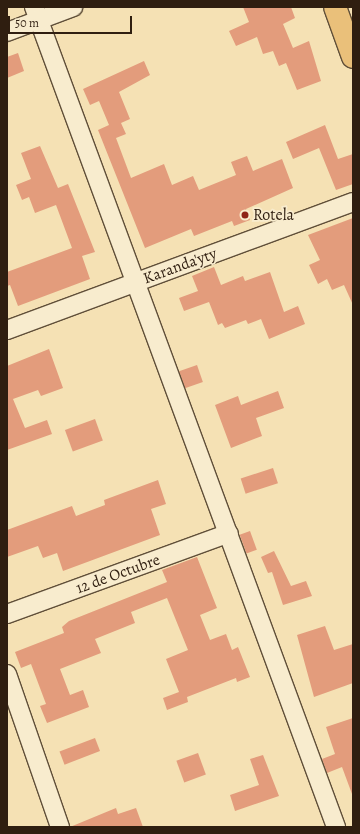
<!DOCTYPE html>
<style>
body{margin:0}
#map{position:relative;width:360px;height:834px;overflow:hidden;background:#f5e1b4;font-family:Alegreya,serif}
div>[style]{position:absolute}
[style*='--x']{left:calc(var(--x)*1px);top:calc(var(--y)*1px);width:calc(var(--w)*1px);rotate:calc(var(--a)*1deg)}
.building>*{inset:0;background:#e39c7c;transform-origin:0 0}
.roads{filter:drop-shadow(1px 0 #604f39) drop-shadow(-1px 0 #604f39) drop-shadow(0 1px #604f39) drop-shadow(0 -1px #604f39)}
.minor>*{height:18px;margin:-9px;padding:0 9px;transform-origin:9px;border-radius:9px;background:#f8ecce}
.primary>*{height:22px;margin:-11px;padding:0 11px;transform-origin:11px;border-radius:11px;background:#eac07a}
.dots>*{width:11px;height:11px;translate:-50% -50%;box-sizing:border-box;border:2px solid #f8ecce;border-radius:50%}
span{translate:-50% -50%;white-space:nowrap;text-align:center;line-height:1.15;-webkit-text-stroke:3.5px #f8ecce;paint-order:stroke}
.poi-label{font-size:16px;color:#2f1e10}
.left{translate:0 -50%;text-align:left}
.street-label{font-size:16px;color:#2f1e10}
.frame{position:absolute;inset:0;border:8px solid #2f1e10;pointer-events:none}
.scale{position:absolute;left:8px;top:16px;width:124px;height:18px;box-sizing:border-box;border:2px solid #2f1e10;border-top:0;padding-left:5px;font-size:12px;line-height:14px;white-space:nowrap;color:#2f1e10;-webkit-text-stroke:3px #f8ecce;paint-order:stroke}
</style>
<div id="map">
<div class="building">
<div style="clip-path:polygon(243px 7px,291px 7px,295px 18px,283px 24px,293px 48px,309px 41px,321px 81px,297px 90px,286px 63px,279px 66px,273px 51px,263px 54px,257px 37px,236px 46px,229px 31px,249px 22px)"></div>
<div style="clip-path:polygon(18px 53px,24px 71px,7px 78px,7px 57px)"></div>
<div style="clip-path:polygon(144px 61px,150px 75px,119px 92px,130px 119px,121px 123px,126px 134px,116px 138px,131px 178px,164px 164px,172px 185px,193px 176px,199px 190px,236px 175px,231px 162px,247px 156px,253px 171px,282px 159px,293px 188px,246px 209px,250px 220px,234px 226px,232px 221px,194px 236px,191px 229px,145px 248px,98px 130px,109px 125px,99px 101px,90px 105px,83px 89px)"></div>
<div style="clip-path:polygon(325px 125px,338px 159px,353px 154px,353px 184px,336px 190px,319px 148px,293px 159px,286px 142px)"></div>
<div style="clip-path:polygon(40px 146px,58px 188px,68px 184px,95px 252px,82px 256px,90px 279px,18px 306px,10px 285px,7px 286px,7px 272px,72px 248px,56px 205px,35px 213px,29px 197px,22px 200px,16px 185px,31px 179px,21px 153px)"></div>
<div style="clip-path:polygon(353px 218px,353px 305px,344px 285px,332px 290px,327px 279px,318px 284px,309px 265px,320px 260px,308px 235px)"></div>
<div style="clip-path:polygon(214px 267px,221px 285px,243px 276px,245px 281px,270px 272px,284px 312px,298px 306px,305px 324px,269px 339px,261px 319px,248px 324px,246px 320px,225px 328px,222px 323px,218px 325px,209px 302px,184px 311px,179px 298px,198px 291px,192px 276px)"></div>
<div style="clip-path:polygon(49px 349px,63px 388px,41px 396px,38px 390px,13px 399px,25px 428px,47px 420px,52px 434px,7px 450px,7px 366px)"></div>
<div style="left:197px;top:365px;width:18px;height:19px;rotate:71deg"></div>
<div style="clip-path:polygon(278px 391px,284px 408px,256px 418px,262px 436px,231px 448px,215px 405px,238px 396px,241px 405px)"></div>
<div style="left:95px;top:419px;width:23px;height:32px;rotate:70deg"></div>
<div style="left:273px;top:468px;width:16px;height:34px;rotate:72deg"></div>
<div style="clip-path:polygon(158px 480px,166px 504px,151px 509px,160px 535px,63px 571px,57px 553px,43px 558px,38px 546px,7px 557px,7px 530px,72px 506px,76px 516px,105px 505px,104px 500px)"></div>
<div style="left:250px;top:531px;width:20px;height:11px;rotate:70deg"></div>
<div style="clip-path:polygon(274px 551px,291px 586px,306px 581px,312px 596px,283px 605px,272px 572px,268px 573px,261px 557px)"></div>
<div style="clip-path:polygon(197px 557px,217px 608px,200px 615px,210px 640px,226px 634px,232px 650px,238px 647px,250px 677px,237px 682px,236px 678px,187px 697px,188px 702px,167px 710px,163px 698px,179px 692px,166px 659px,188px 650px,167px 598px,131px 612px,135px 623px,95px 639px,101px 653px,60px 669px,70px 695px,83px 690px,89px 707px,47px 723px,40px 706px,46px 704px,31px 664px,21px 668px,15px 652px,64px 633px,62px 627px,69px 621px,167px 582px,162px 570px)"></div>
<div style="clip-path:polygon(325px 626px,334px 650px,353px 644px,353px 683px,314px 697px,297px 635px)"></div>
<div style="clip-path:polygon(353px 718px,353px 794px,352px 794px,342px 767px,327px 773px,322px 759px,335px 754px,326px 727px)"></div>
<div style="left:95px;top:738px;width:14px;height:38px;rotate:69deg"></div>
<div style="left:198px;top:753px;width:23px;height:23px;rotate:70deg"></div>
<div style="clip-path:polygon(263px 755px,279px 796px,235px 811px,230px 795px,259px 785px,250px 759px)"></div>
<div style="clip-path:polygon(116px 808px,118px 814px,136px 808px,143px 827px,70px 827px)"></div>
</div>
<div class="roads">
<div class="minor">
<div style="--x:34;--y:7;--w:874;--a:69.78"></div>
<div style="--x:7;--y:32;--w:71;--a:-20.7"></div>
<div style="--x:7;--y:330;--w:369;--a:-20.3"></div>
<div style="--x:7;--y:614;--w:236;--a:-20"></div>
<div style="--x:7;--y:674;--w:162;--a:70.9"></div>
</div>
<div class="primary">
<div style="--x:335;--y:7;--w:53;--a:70.2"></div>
</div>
</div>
<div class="dots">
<div style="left:245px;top:215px;background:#8f2418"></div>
</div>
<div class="poi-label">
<span class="left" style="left:253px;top:215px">Rotela</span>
</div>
<div class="street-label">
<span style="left:180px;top:266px;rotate:-20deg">Karanda'yty</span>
<span style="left:118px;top:574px;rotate:-20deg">12 de Octubre</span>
</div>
<div class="frame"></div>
<div class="scale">50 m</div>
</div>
